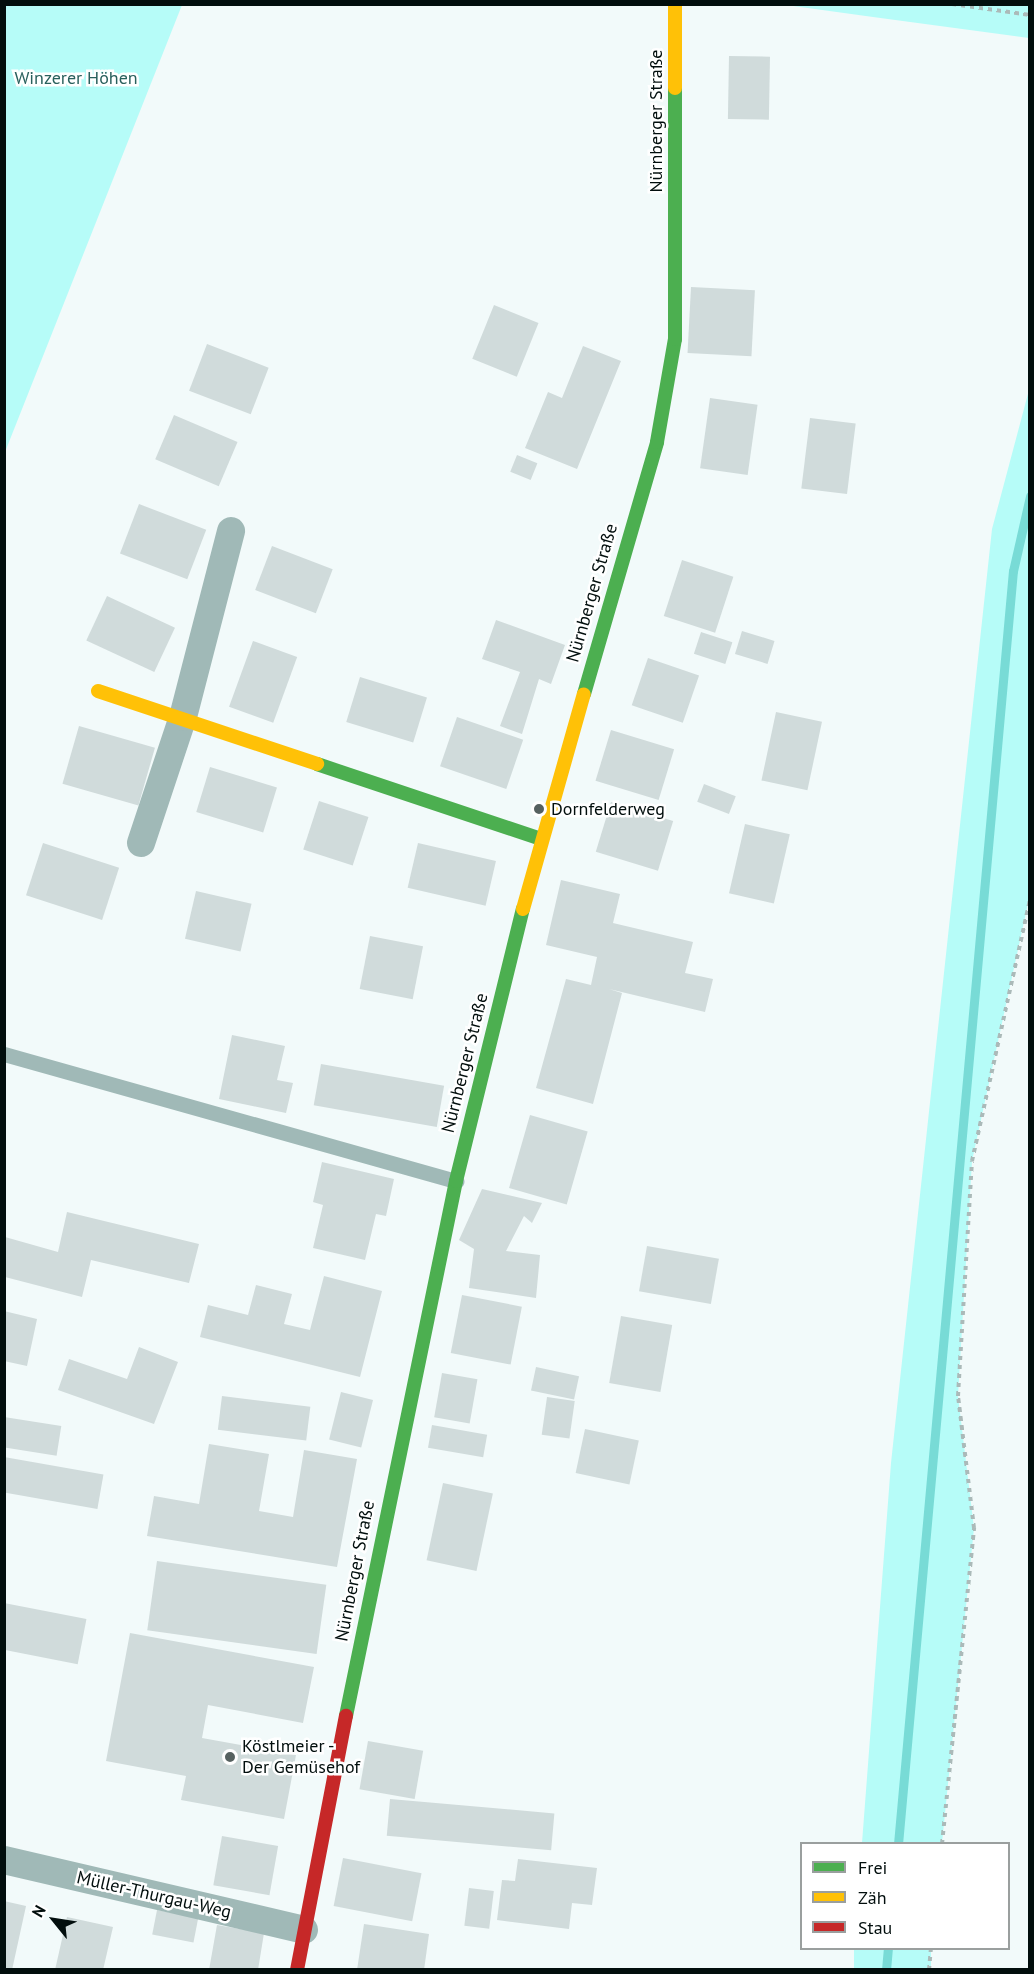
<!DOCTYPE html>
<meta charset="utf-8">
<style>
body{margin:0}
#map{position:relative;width:1034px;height:1974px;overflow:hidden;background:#f2fafa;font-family:"PT Sans",sans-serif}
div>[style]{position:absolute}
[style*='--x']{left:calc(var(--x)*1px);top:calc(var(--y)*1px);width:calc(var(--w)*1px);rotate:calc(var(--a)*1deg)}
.green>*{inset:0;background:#b6fcf8;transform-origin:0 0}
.stream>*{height:9px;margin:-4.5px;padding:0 4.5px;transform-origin:4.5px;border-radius:4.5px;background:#78dbd6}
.building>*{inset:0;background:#d0dbdb;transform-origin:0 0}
.path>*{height:4px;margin-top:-2px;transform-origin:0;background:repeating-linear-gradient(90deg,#abbab9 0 4.5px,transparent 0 9px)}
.lane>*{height:15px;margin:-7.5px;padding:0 7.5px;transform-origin:7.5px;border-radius:7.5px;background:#a0b9b7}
.street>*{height:28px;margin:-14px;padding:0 14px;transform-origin:14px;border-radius:14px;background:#a0b9b7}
.fast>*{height:14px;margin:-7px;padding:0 7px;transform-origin:7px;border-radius:7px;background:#4caf50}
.slow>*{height:14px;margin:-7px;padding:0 7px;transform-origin:7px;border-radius:7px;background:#ffc107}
.jam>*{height:14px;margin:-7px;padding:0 7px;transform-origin:7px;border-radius:7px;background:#c62828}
.dots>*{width:16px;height:16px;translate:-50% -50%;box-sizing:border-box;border:3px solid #fff;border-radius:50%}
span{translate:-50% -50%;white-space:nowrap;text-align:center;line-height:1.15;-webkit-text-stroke:5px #fff;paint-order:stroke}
.park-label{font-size:18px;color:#29605d}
.street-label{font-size:18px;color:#020e0d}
.poi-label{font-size:18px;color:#020e0d}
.left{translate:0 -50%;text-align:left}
.frame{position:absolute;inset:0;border:6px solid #020e0d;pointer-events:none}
.legend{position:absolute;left:800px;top:1842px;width:210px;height:108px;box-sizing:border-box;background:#fff;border:2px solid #9a9f9e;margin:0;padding:8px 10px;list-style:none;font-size:18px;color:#020e0d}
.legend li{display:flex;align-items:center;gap:12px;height:30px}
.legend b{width:30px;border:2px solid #9a9f9e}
.north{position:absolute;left:24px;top:1890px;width:60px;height:60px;-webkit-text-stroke:4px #fff;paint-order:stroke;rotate:300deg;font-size:16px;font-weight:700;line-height:24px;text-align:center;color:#020e0d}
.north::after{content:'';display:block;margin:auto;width:21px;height:27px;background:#020e0d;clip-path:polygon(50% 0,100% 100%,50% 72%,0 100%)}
</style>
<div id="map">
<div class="green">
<div style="clip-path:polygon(5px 4px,182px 5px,5px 452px,4px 5px)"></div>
<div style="clip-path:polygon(786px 5px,1029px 5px,1029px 38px,873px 17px)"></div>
<div style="clip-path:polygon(1029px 390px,1029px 899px,972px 1161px,958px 1396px,974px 1528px,942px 1843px,862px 1843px,891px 1463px,992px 529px)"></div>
<div style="left:854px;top:1949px;width:77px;height:20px"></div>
</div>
<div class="stream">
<div style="--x:898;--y:1844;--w:1278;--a:-84.84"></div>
<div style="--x:1013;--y:571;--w:77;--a:-77.2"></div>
<div style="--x:886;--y:1970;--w:22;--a:-85"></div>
</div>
<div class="building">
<div style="left:729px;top:56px;width:41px;height:63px;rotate:1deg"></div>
<div style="left:691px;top:287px;width:64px;height:66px;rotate:3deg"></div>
<div style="left:494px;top:305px;width:48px;height:58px;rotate:22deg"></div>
<div style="left:207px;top:344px;width:66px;height:50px;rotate:21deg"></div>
<div style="clip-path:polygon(583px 346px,621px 361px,577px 469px,525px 448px,548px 392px,562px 398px)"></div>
<div style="left:710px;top:398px;width:48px;height:71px;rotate:8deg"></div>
<div style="left:174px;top:415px;width:69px;height:48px;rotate:23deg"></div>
<div style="left:810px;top:418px;width:46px;height:71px;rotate:7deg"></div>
<div style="left:517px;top:455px;width:22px;height:18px;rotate:22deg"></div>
<div style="left:139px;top:504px;width:72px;height:53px;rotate:21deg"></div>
<div style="left:272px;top:546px;width:65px;height:47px;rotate:21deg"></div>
<div style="left:682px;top:560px;width:54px;height:59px;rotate:18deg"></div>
<div style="left:107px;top:596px;width:75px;height:49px;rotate:25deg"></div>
<div style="clip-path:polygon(496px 620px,565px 645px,551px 684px,539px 679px,522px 734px,500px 726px,520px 672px,482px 659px)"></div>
<div style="left:742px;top:631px;width:34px;height:24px;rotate:17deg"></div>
<div style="left:701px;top:632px;width:33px;height:23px;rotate:18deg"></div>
<div style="left:253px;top:641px;width:47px;height:70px;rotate:20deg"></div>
<div style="left:648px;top:658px;width:54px;height:50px;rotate:19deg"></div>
<div style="left:360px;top:677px;width:70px;height:47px;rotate:17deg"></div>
<div style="left:776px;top:712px;width:47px;height:70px;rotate:12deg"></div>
<div style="left:457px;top:717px;width:70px;height:52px;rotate:19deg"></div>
<div style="left:79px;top:726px;width:79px;height:60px;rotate:16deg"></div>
<div style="left:611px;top:730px;width:66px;height:53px;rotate:17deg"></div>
<div style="left:210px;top:767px;width:70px;height:47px;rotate:17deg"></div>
<div style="left:704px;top:784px;width:34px;height:19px;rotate:21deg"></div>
<div style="left:319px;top:801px;width:52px;height:51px;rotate:18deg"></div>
<div style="left:611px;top:802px;width:65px;height:52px;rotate:17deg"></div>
<div style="left:745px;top:824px;width:46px;height:71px;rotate:13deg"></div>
<div style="left:43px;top:843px;width:80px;height:55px;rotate:18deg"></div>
<div style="left:418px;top:843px;width:80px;height:46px;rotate:13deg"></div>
<div style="clip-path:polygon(561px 880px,620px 894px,613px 923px,693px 942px,685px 973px,713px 979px,705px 1012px,609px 989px,622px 993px,593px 1104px,536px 1088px,566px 979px,591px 985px,597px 957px,546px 945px)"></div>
<div style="left:196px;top:891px;width:57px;height:49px;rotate:13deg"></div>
<div style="left:370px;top:936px;width:54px;height:54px;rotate:11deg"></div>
<div style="clip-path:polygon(232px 1035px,285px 1046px,277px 1080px,293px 1083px,286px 1113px,219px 1099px)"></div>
<div style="left:321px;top:1064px;width:125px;height:42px;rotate:10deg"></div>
<div style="left:530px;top:1115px;width:60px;height:76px;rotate:16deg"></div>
<div style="clip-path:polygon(322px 1162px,394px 1179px,386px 1216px,376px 1214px,365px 1260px,313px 1248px,323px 1205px,313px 1202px)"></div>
<div style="clip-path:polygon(482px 1189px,542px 1203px,532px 1223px,524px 1216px,506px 1251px,540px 1255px,536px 1298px,469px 1288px,474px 1249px,459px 1240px)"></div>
<div style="clip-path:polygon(67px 1212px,199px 1244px,189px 1283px,91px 1260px,82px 1297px,5px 1277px,5px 1237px,58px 1252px)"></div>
<div style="left:647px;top:1246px;width:73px;height:46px;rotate:10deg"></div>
<div style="clip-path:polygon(324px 1276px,382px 1291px,360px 1377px,200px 1337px,208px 1305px,248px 1315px,256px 1285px,292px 1294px,284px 1324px,310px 1330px)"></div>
<div style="left:462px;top:1295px;width:61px;height:59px;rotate:11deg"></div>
<div style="clip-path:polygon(4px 1311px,37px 1319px,27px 1366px,4px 1361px)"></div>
<div style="left:621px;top:1316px;width:52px;height:68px;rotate:10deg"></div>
<div style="clip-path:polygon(139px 1347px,178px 1362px,154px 1424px,58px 1390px,69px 1359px,127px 1379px)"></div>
<div style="left:536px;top:1367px;width:44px;height:24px;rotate:12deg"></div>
<div style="left:442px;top:1373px;width:36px;height:45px;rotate:10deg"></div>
<div style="left:341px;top:1392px;width:33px;height:49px;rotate:14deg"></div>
<div style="left:222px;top:1396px;width:89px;height:34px;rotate:7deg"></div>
<div style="left:547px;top:1397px;width:28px;height:38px;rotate:8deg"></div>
<div style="left:4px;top:1417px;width:58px;height:30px;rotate:9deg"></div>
<div style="left:432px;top:1425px;width:56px;height:23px;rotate:10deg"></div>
<div style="left:585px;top:1429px;width:55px;height:45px;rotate:12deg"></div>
<div style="clip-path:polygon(209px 1444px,269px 1454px,259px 1511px,293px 1517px,304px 1450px,357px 1459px,337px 1567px,147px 1536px,154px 1496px,199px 1504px)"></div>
<div style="left:4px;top:1457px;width:101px;height:35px;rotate:10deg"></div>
<div style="left:443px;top:1483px;width:51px;height:79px;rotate:12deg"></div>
<div style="left:157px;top:1561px;width:171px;height:70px;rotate:8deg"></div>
<div style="left:4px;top:1603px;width:84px;height:46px;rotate:11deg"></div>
<div style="clip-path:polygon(130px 1633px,314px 1667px,303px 1723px,208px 1705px,202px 1738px,296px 1755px,284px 1819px,181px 1800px,186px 1776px,106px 1761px)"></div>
<div style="left:368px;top:1741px;width:56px;height:49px;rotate:10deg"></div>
<div style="left:390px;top:1799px;width:165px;height:37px;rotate:5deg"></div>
<div style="left:222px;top:1836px;width:57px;height:50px;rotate:10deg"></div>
<div style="left:343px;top:1858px;width:80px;height:49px;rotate:11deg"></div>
<div style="clip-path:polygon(518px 1859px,597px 1868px,592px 1905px,572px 1903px,569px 1929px,497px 1920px,502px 1880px,515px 1881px)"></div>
<div style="left:469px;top:1888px;width:25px;height:38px;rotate:7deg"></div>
<div style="clip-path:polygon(4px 1901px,26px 1906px,12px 1970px,4px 1970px)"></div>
<div style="left:157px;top:1910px;width:42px;height:25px;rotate:11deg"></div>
<div style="clip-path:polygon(67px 1917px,113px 1927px,103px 1970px,55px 1970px)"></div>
<div style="clip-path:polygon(364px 1924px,429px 1934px,424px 1970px,357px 1970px)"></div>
<div style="clip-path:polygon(217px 1925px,264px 1933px,258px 1970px,209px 1970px)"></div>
</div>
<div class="path">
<div style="--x:952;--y:4;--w:79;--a:8"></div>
<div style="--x:942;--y:1844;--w:318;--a:-84.2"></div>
<div style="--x:974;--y:1528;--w:133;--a:-96.9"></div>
<div style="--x:958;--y:1396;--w:235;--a:-86.6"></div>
<div style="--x:972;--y:1161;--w:268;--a:-77.5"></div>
<div style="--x:929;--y:1970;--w:22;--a:-85"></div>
</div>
<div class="lane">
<div style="--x:4;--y:1054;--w:470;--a:15.7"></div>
</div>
<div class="street">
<div style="--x:141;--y:843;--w:133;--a:-71.6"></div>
<div style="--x:183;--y:717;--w:192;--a:-75.5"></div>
<div style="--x:4;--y:1860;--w:308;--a:13.1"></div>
</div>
<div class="fast">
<div style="--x:584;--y:694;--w:262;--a:-73.8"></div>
<div style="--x:657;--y:442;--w:105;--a:-80.1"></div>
<div style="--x:675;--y:339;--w:251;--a:-90"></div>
<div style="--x:317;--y:764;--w:236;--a:18.5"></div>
<div style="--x:346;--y:1716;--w:546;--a:-78.38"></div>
<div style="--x:456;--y:1181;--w:280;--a:-76.2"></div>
</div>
<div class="slow">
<div style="--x:675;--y:4;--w:84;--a:90"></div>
<div style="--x:98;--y:691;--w:231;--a:18.4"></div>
<div style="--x:523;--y:909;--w:223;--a:-74.2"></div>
</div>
<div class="jam">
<div style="--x:297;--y:1970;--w:259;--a:-79.1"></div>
</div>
<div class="dots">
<div style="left:539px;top:809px;background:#566160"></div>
<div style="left:230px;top:1757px;background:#566160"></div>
</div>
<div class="park-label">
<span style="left:76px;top:78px">Winzerer Höhen</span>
</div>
<div class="street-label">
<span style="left:656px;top:121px;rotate:-90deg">Nürnberger Straße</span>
<span style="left:592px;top:593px;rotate:-74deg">Nürnberger Straße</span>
<span style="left:465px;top:1063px;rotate:-76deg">Nürnberger Straße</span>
<span style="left:355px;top:1571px;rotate:-79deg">Nürnberger Straße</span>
<span style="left:154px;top:1895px;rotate:13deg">Müller-Thurgau-Weg</span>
</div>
<div class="poi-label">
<span class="left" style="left:551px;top:809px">Dornfelderweg</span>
<span class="left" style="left:242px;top:1757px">Köstlmeier -<br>Der Gemüsehof</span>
</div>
<div class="frame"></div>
<ul class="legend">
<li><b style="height:8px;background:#4caf50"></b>Frei</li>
<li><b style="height:8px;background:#ffc107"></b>Zäh</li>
<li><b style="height:8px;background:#c62828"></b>Stau</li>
</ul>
<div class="north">N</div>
</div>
